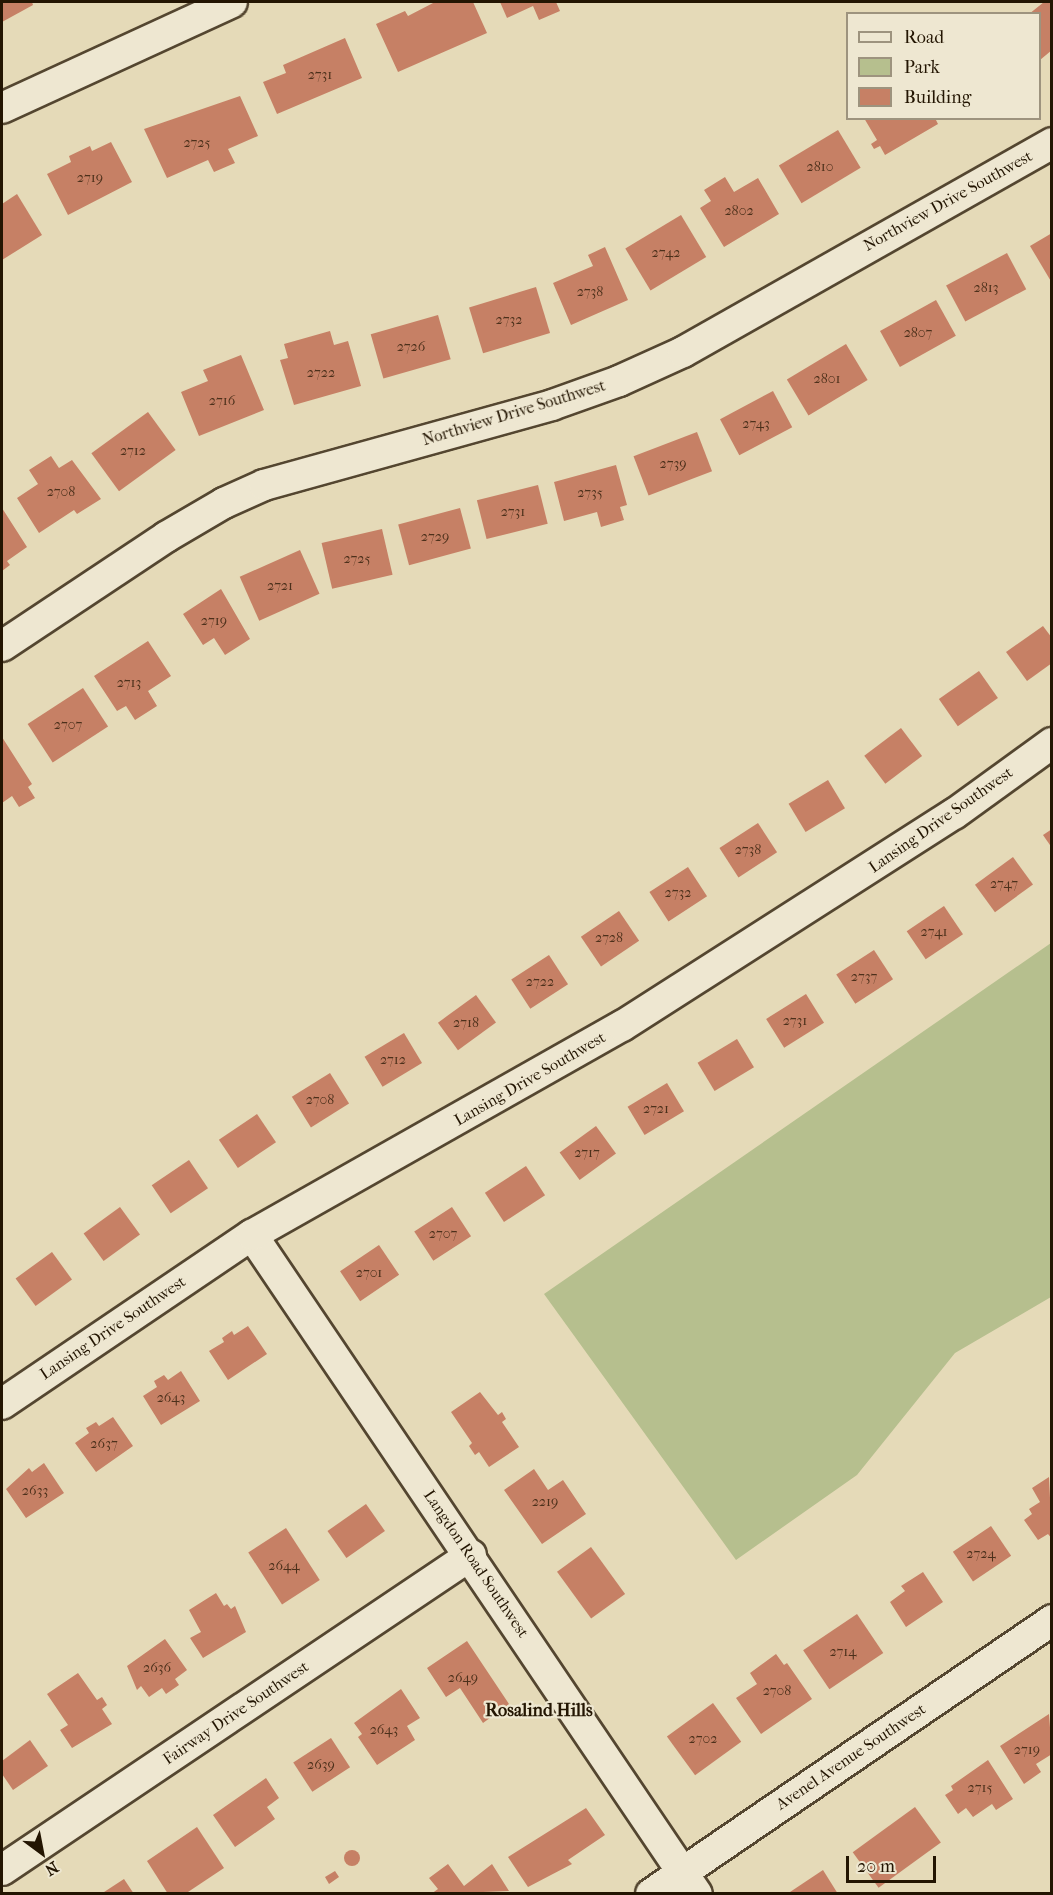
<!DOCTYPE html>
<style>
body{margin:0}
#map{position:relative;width:1053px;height:1895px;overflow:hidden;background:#e5dab8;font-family:"IM FELL French Canon",serif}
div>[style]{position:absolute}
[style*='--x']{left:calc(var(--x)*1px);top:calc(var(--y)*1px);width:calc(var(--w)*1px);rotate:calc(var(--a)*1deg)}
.green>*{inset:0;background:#b6bf8e}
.building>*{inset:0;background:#c68065;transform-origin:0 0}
.round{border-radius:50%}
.roads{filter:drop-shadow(2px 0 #544630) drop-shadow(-2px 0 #544630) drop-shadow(0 2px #544630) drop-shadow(0 -2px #544630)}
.minor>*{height:30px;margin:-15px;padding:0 15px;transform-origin:15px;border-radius:15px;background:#eee7d1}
span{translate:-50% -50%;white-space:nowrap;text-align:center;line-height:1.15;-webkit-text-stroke:4.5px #eee7d1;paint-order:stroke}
.number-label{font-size:14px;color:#4c301b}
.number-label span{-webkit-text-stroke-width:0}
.street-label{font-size:16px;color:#231502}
.neighbourhood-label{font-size:18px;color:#231502;font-weight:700}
.frame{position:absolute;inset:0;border:3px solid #231502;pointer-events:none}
.legend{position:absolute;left:846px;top:12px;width:195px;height:108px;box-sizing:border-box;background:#eee7d1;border:2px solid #9d937e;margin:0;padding:8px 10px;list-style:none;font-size:18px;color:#231502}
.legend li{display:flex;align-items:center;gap:12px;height:30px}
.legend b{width:30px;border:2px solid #9d937e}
.north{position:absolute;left:12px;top:1823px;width:60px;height:60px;-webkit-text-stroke:4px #eee7d1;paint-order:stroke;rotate:148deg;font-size:16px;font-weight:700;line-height:24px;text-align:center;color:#231502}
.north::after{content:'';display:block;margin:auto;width:21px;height:27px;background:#231502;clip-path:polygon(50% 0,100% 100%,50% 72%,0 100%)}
.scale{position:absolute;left:846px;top:1856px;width:90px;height:27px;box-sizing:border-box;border:3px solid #231502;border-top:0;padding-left:8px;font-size:18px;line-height:21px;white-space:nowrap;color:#231502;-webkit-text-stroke:4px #eee7d1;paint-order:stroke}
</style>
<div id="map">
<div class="green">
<div style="clip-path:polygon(1051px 943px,1051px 1297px,955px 1353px,857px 1475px,736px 1560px,544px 1294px)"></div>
</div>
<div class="building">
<div style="clip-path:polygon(2px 2px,32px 2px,33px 5px,2px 22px)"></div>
<div style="clip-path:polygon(435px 2px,473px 2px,487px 33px,398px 72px,376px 24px,405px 11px,408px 16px)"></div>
<div style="clip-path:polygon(500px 2px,556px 2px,560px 11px,539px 20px,533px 6px,507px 18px)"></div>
<div style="clip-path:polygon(1044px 2px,1052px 2px,1052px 50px,1040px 60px,1040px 14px,1029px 14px)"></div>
<div style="clip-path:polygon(345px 38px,362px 78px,277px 114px,263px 82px,286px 73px,283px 65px)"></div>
<div style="clip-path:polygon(240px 96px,258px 136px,228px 149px,235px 163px,214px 172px,208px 160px,167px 178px,144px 129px)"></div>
<div style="clip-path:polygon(864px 118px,935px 118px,938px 124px,885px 155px,880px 146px,874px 149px,871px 144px,877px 140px)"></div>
<div style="left:838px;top:130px;width:44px;height:69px;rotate:59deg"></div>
<div style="clip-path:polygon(111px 142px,132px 182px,68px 215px,47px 174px,71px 162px,69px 156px,90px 146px,92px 151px)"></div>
<div style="clip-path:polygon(725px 177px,734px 192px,758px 178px,779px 214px,724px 247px,700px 208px,711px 201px,704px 190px)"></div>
<div style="clip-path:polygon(17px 194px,42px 235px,2px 260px,2px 204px)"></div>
<div style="left:681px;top:215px;width:49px;height:65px;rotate:59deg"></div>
<div style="clip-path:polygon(1052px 233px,1052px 283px,1030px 246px)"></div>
<div style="clip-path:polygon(605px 247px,628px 300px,571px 325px,553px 283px,593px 266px,588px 255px)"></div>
<div style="left:1007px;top:253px;width:41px;height:69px;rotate:62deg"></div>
<div style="left:536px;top:287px;width:48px;height:70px;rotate:73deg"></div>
<div style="left:936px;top:300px;width:41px;height:64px;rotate:61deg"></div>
<div style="left:438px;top:315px;width:46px;height:70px;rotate:74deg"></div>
<div style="clip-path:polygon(330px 331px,334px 345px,348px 341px,361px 386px,294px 405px,280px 360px,288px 358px,284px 344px)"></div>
<div style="left:846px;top:344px;width:42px;height:69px;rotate:59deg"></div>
<div style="clip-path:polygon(241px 355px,264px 410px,199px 436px,181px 392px,208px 381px,203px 370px)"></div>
<div style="left:773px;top:391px;width:41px;height:60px;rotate:62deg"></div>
<div style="left:148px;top:412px;width:47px;height:70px;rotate:54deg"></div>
<div style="left:697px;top:432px;width:42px;height:68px;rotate:69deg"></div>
<div style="clip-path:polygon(51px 456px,59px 468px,72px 460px,101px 499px,77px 514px,74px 510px,39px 533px,17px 498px,38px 484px,29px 470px)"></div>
<div style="clip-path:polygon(616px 465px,627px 505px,620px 507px,624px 520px,601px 527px,597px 512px,564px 521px,554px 482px)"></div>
<div style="left:538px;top:485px;width:40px;height:63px;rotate:76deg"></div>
<div style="clip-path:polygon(2px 508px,27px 547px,7px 561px,10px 565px,2px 571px)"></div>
<div style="left:460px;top:508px;width:42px;height:64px;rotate:75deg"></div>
<div style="left:382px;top:529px;width:47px;height:62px;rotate:77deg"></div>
<div style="left:300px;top:550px;width:48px;height:66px;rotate:66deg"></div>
<div style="clip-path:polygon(221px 589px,250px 639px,225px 655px,214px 638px,203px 645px,183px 614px)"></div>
<div style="clip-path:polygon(1043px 626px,1052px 638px,1052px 663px,1027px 681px,1006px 652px)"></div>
<div style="clip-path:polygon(148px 641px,171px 676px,148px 691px,157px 706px,135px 720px,126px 706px,117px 711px,94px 676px)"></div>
<div style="left:979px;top:671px;width:33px;height:49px;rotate:55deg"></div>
<div style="left:83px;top:688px;width:46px;height:66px;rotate:57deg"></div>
<div style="left:901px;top:728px;width:35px;height:46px;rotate:53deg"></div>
<div style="clip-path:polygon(2px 737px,32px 784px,28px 787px,35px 798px,19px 807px,12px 796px,2px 803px)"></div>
<div style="left:828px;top:780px;width:33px;height:46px;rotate:59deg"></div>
<div style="left:758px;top:823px;width:35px;height:46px;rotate:57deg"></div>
<div style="clip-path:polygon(1052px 829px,1052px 848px,1043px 835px)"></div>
<div style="left:1013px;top:857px;width:34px;height:47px;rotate:54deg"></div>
<div style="left:688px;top:867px;width:35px;height:46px;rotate:57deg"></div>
<div style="left:944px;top:906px;width:34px;height:45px;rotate:56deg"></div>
<div style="left:619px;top:911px;width:36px;height:46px;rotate:56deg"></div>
<div style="left:874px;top:950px;width:35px;height:45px;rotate:57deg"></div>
<div style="left:549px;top:955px;width:35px;height:45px;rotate:57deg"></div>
<div style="left:806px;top:994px;width:34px;height:47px;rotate:58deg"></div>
<div style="left:476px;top:995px;width:34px;height:47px;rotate:54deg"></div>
<div style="left:404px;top:1033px;width:35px;height:46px;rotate:59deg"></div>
<div style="left:737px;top:1039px;width:33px;height:46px;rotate:59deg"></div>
<div style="left:330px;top:1073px;width:36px;height:45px;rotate:58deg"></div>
<div style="left:667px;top:1083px;width:33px;height:46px;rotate:59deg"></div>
<div style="left:257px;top:1114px;width:34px;height:46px;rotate:56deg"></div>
<div style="left:596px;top:1126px;width:34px;height:45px;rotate:54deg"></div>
<div style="left:189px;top:1160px;width:34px;height:45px;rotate:56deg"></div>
<div style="left:526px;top:1166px;width:35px;height:49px;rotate:57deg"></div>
<div style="left:120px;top:1207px;width:34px;height:45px;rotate:54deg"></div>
<div style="left:452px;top:1207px;width:35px;height:45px;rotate:57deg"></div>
<div style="left:379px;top:1245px;width:36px;height:47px;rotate:56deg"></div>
<div style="left:52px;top:1252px;width:34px;height:45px;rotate:54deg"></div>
<div style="clip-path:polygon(248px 1326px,267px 1354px,228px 1380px,209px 1351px,224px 1342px,222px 1338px,232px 1331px,234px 1335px)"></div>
<div style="clip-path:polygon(181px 1371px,200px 1401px,161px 1425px,143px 1396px,157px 1387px,154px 1381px,164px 1375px,168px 1380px)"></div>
<div style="clip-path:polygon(480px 1392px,498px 1415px,502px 1412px,506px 1419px,502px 1422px,519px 1447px,489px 1467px,479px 1452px,475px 1455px,469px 1446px,472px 1443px,451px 1412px)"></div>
<div style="clip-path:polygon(113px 1417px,133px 1446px,96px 1472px,75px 1443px,89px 1433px,86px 1428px,96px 1422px,99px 1426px)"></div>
<div style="clip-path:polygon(44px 1463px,64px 1493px,26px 1518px,6px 1489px,29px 1468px,32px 1472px)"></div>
<div style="clip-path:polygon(534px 1469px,548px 1490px,563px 1480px,586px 1514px,542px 1544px,504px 1490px)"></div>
<div style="clip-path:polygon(1049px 1477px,1052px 1539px,1048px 1534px,1038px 1540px,1024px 1520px,1032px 1514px,1029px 1509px,1040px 1502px,1032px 1488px)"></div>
<div style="left:366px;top:1504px;width:33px;height:47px;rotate:55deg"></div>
<div style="left:991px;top:1526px;width:36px;height:46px;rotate:56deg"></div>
<div style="left:286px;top:1528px;width:62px;height:45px;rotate:57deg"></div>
<div style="left:591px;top:1547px;width:58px;height:42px;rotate:54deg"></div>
<div style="clip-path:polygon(923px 1572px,943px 1602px,906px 1627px,890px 1602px,905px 1591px,901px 1586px)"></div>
<div style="clip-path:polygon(216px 1593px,224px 1606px,227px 1604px,231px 1609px,235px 1606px,246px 1632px,203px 1658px,190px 1638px,201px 1632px,189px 1610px)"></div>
<div style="left:857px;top:1614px;width:47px;height:65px;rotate:56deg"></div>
<div style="clip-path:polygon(165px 1639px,187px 1670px,175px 1679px,179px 1685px,166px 1694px,162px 1688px,149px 1697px,141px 1686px,137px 1690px,127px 1666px)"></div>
<div style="clip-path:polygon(467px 1641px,509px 1704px,483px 1723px,460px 1688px,446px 1697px,427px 1668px)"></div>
<div style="clip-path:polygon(776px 1654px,784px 1665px,787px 1663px,812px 1699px,761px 1734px,736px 1698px,757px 1684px,750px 1673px)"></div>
<div style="clip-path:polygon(78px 1673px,97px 1700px,102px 1697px,107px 1705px,102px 1709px,112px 1724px,72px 1748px,60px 1730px,68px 1725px,47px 1694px)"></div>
<div style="clip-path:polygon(401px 1689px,420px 1718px,407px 1726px,415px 1740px,377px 1765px,358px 1737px,362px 1734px,354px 1723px)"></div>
<div style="left:713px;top:1703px;width:48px;height:57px;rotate:54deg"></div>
<div style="clip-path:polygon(1049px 1714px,1052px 1754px,1036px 1764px,1041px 1772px,1024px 1784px,1000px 1746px)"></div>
<div style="left:331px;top:1738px;width:35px;height:45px;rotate:57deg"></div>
<div style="clip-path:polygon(30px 1740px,48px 1766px,13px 1790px,2px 1774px,2px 1761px)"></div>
<div style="clip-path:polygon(988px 1760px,1013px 1799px,996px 1810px,992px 1804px,973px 1817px,966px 1808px,958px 1814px,945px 1795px,953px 1790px,951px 1786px)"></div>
<div style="clip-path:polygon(266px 1778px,279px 1798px,267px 1807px,275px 1819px,235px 1847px,213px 1815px)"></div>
<div style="left:915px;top:1807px;width:44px;height:77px;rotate:54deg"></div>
<div style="clip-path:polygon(586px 1808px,605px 1835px,568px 1860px,572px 1864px,528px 1887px,508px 1857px)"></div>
<div style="clip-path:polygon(197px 1827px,224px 1868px,185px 1894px,168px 1894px,147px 1861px)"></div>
<div class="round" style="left:344px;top:1850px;width:16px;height:16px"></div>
<div style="clip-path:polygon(448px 1864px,464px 1886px,492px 1864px,509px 1891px,431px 1894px,438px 1889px,429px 1878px)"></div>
<div style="clip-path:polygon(823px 1870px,838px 1894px,787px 1894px)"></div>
<div style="clip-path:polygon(335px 1871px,339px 1877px,329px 1884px,325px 1877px)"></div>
<div style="clip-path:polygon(124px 1879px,134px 1894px,101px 1894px)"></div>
</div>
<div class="roads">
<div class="minor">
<div style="--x:2;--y:108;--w:253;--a:-24.7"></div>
<div style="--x:2;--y:646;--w:197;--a:-33.6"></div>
<div style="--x:166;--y:537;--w:67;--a:-30.4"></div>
<div style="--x:224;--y:503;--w:44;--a:-24.2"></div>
<div style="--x:264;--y:485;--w:299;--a:-15.5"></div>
<div style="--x:552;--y:405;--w:71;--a:-19.7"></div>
<div style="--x:619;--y:381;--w:70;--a:-24.4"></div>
<div style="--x:683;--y:352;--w:424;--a:-29.5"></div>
<div style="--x:252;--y:1235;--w:795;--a:55.97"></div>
<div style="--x:2;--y:1404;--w:302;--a:-34.1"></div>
<div style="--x:252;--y:1235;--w:425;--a:-29.5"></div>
<div style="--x:622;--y:1026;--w:394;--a:-32.6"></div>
<div style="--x:954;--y:814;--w:121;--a:-35.9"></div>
<div style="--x:2;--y:1870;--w:565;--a:-33.89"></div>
<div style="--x:651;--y:1894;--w:486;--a:-34.3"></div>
</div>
</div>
<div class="number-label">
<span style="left:320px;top:75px">2731</span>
<span style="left:197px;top:143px">2725</span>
<span style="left:820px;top:167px">2810</span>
<span style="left:90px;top:178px">2719</span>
<span style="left:739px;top:211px">2802</span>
<span style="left:666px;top:253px">2742</span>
<span style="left:986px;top:288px">2813</span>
<span style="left:590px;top:292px">2738</span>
<span style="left:509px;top:320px">2732</span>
<span style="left:918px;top:333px">2807</span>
<span style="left:411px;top:347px">2726</span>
<span style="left:321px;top:373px">2722</span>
<span style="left:827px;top:379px">2801</span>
<span style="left:222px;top:401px">2716</span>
<span style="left:756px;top:424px">2743</span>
<span style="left:133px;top:451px">2712</span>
<span style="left:673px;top:464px">2739</span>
<span style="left:61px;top:492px">2708</span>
<span style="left:590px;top:493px">2735</span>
<span style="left:513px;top:512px">2731</span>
<span style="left:435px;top:537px">2729</span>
<span style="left:357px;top:559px">2725</span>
<span style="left:280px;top:586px">2721</span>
<span style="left:214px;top:621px">2719</span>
<span style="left:129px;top:683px">2713</span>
<span style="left:68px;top:725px">2707</span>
<span style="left:748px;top:850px">2738</span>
<span style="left:1004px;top:884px">2747</span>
<span style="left:678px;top:893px">2732</span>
<span style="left:934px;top:932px">2741</span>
<span style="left:609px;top:938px">2728</span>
<span style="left:864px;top:977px">2737</span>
<span style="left:540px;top:982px">2722</span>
<span style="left:795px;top:1021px">2731</span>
<span style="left:466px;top:1023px">2718</span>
<span style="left:393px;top:1060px">2712</span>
<span style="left:320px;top:1100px">2708</span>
<span style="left:656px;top:1109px">2721</span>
<span style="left:587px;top:1153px">2717</span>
<span style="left:443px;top:1234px">2707</span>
<span style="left:369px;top:1273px">2701</span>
<span style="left:171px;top:1398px">2643</span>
<span style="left:104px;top:1444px">2637</span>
<span style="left:35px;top:1491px">2633</span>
<span style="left:545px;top:1502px">2219</span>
<span style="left:981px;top:1554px">2724</span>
<span style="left:284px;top:1566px">2644</span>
<span style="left:843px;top:1652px">2714</span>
<span style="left:157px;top:1668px">2636</span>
<span style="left:463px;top:1678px">2649</span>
<span style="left:777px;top:1691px">2708</span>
<span style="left:384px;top:1730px">2643</span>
<span style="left:703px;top:1739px">2702</span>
<span style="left:1027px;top:1750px">2719</span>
<span style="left:321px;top:1765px">2639</span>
<span style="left:980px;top:1788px">2715</span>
</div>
<div class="street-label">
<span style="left:948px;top:201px;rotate:-29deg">Northview Drive Southwest</span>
<span style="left:514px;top:413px;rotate:-17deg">Northview Drive Southwest</span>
<span style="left:941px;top:820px;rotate:-35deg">Lansing Drive Southwest</span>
<span style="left:530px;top:1079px;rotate:-30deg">Lansing Drive Southwest</span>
<span style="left:113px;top:1328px;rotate:-34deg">Lansing Drive Southwest</span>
<span style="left:476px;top:1564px;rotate:56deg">Langdon Road Southwest</span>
<span style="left:236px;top:1713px;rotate:-34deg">Fairway Drive Southwest</span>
<span style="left:851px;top:1757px;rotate:-34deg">Avenel Avenue Southwest</span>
</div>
<div class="neighbourhood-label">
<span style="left:539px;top:1711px">Rosalind Hills</span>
</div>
<div class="frame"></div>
<ul class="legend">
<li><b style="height:8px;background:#eee7d1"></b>Road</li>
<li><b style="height:16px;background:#b6bf8e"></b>Park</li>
<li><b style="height:16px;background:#c68065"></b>Building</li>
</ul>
<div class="north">N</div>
<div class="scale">20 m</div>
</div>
